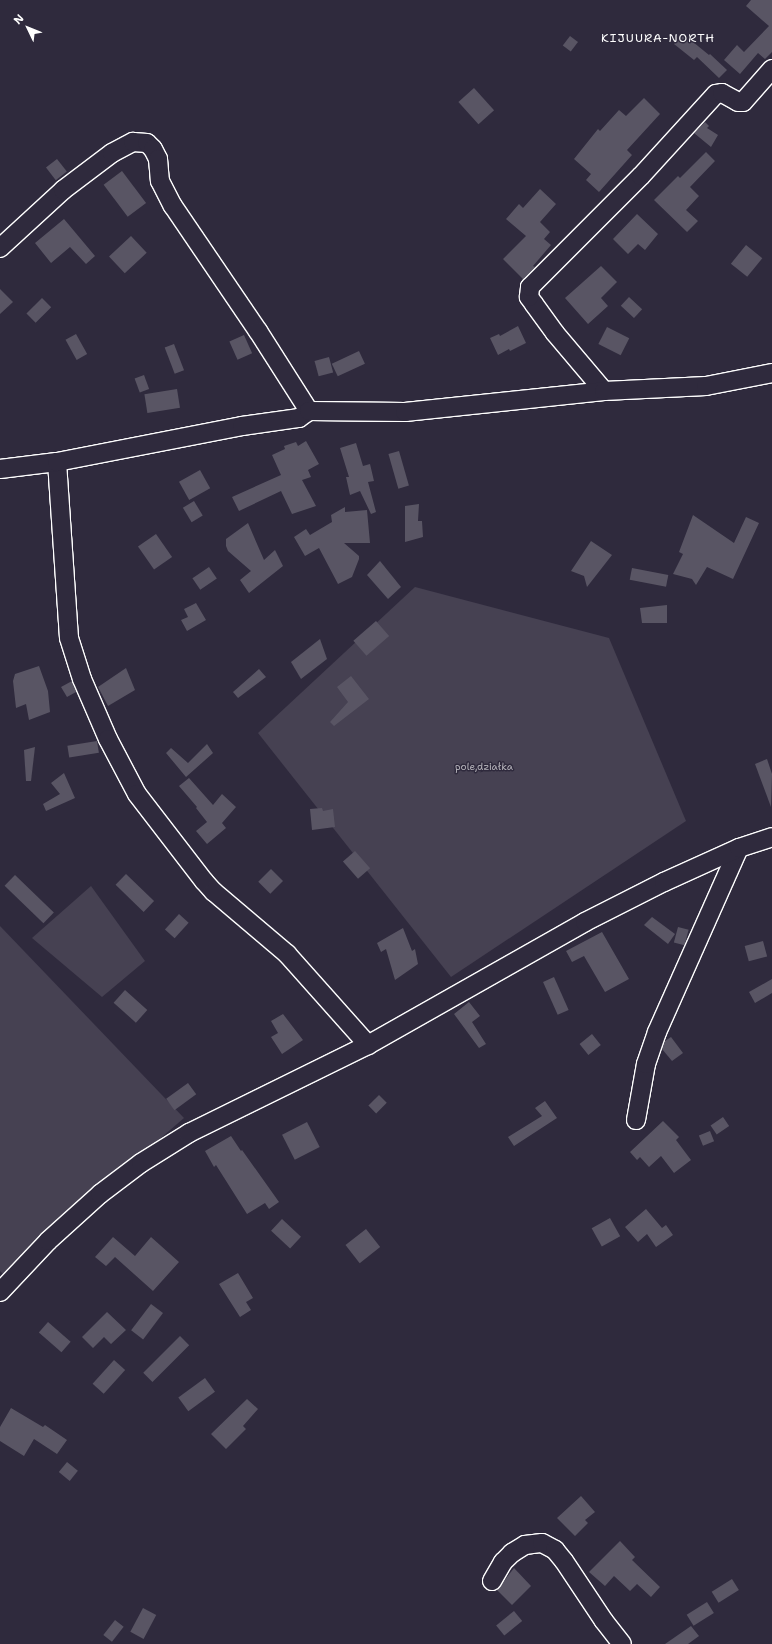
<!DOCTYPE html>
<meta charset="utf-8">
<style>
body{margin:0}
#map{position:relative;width:772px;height:1644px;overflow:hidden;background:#2f2a3d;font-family:"Shantell Sans",sans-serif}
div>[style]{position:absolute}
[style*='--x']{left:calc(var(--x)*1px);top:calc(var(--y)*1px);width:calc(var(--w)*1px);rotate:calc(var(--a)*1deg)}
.green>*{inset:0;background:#464152}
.building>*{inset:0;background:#595564;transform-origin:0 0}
.roads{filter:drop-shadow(1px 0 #fff) drop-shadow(-1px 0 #fff) drop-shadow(0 1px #fff) drop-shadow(0 -1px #fff)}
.minor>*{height:18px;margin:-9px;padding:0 9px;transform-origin:9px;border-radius:9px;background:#2f2a3d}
span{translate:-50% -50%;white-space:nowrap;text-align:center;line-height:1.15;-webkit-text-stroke:3px #2f2a3d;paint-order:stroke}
.park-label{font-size:10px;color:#b5b3ba}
.quarter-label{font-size:12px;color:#fff;letter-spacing:1px}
.north{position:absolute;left:8px;top:8px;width:40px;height:40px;-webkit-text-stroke:3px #2f2a3d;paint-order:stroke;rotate:313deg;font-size:11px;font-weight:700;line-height:16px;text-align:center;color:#fff}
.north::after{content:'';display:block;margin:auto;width:14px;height:18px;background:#fff;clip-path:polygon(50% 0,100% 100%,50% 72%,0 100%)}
</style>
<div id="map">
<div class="green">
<div style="clip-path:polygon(415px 587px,609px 638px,686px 821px,451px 977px,258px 733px)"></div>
<div style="clip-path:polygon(91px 886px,145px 961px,102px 997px,32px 938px)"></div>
<div style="clip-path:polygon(0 926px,184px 1118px,3px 1274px,0 1271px)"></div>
</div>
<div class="building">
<div style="clip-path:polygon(751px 0,772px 0,772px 52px,765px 59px,758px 53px,740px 74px,724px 60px,737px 45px,744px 52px,769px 26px,746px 6px)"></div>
<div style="clip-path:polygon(682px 33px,709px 55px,710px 54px,727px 70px,719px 78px,697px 57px,694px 60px,674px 44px)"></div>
<div style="left:570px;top:36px;width:10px;height:12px;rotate:37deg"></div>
<div style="left:474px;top:88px;width:30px;height:21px;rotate:48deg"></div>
<div style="clip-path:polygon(644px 98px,660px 114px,627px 150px,632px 155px,599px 192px,586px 180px,591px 174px,574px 159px,598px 129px,600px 131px,619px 110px,626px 116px)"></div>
<div style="clip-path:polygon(705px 122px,709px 126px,707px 128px,718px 135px,711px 147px,694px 133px)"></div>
<div style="clip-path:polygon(706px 152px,715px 161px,690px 187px,699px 196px,686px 210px,698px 221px,687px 232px,654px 200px,678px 176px,680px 178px)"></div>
<div style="left:57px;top:159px;width:16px;height:14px;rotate:52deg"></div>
<div style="left:122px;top:171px;width:40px;height:23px;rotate:53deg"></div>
<div style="clip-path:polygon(540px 189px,556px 204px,540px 222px,550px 232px,544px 239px,551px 245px,533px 266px,535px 267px,523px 279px,503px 259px,526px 236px,506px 219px,519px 204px,523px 208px)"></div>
<div style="clip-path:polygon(637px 214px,658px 234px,645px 250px,638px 244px,628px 254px,613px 239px)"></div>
<div style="clip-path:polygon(64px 219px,95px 256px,86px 264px,70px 247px,51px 263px,35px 243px)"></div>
<div style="left:131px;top:236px;width:23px;height:30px;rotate:47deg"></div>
<div style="left:746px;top:245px;width:21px;height:24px;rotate:39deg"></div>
<div style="clip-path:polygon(601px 266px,617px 282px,601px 298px,608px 306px,588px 324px,565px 298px)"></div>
<div style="clip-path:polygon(0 289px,13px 302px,0 314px)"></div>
<div style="left:629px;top:297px;width:18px;height:12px;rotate:43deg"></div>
<div style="left:42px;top:298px;width:13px;height:22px;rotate:45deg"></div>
<div style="clip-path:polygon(518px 326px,526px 343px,510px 351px,509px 349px,498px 355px,490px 338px,499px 334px,500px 336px)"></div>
<div style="left:607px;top:327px;width:25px;height:19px;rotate:27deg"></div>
<div style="left:76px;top:334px;width:23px;height:12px;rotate:61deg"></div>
<div style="left:244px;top:335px;width:20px;height:16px;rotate:66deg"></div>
<div style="left:174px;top:344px;width:28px;height:10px;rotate:69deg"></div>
<div style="left:359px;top:351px;width:14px;height:30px;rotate:65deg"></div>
<div style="left:329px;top:357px;width:16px;height:15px;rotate:75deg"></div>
<div style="left:144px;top:375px;width:15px;height:10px;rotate:70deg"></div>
<div style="left:177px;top:389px;width:19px;height:33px;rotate:81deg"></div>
<div style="clip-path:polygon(306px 441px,319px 464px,308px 470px,311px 477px,302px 480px,316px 506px,292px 514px,281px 491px,239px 511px,232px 497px,281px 475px,272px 455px,285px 449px,284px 446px,296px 442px,298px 446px)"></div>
<div style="clip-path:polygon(356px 443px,363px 466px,370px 464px,374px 481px,368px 482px,376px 512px,371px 514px,360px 491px,350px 495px,346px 477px,349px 477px,340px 448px)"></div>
<div style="left:399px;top:451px;width:36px;height:11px;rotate:74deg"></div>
<div style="left:200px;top:470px;width:21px;height:24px;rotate:61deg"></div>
<div style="left:194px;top:501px;width:17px;height:13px;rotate:59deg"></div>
<div style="clip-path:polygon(419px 504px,418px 521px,422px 521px,423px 537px,405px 542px,405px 506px)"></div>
<div style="clip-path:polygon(345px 507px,345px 512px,367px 510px,370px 543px,344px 543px,359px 556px,359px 559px,352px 577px,338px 584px,319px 548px,305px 556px,294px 537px,306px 529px,310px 535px,332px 522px,331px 515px)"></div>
<div style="clip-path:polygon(693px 515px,734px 543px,746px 517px,759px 523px,733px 579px,707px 567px,696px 585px,692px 579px,673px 574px,683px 554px,679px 552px)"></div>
<div style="clip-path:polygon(248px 523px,264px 560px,275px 550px,283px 566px,249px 593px,240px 580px,251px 571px,228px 551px,226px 546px,226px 539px)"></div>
<div style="left:156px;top:534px;width:28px;height:22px;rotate:55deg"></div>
<div style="clip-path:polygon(591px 541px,612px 555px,587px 587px,584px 576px,571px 571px)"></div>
<div style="clip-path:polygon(380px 561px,401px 587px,388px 599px,367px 575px)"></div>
<div style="left:209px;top:567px;width:14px;height:20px;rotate:56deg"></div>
<div style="left:632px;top:568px;width:37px;height:12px;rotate:11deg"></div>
<div style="clip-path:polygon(196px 603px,206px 620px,187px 631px,181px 620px,188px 617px,184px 609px)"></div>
<div style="clip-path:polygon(667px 605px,667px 623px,642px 623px,640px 608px)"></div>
<div style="left:376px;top:621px;width:20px;height:30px;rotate:49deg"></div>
<div style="clip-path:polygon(320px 639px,327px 659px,301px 679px,291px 662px)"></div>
<div style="clip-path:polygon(39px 666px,48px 691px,50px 712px,29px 720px,26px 704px,16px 708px,13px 681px,15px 674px)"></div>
<div style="clip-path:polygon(126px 668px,135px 690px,108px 706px,98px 687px)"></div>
<div style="clip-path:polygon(259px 669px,266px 677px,238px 698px,233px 692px)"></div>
<div style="clip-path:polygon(351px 676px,369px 699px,334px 726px,330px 722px,348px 702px,337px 687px)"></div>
<div style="clip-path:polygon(72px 681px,76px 692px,67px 697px,61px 687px)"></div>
<div style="left:97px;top:741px;width:12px;height:30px;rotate:81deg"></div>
<div style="clip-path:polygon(207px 744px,213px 753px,186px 777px,166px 753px,171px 748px,188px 763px)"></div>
<div style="clip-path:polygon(35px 747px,31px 781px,26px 781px,24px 750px)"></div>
<div style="clip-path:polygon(767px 759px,772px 774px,771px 807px,755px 764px)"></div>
<div style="clip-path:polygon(64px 773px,75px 798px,46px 811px,43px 804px,60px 794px,51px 783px)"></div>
<div style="clip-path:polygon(189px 778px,213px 805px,222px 794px,236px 807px,222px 823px,226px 828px,207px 844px,196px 831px,207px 822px,196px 808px,197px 807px,179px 786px)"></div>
<div style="clip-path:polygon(322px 808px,323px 811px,333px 809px,335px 827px,312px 830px,310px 809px)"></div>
<div style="left:355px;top:851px;width:23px;height:16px;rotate:49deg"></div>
<div style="left:271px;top:869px;width:17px;height:18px;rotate:45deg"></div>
<div style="left:126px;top:874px;width:39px;height:15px;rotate:44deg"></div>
<div style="left:15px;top:875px;width:54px;height:15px;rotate:44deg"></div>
<div style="left:179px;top:914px;width:13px;height:21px;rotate:42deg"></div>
<div style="clip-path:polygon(652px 917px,675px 934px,668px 944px,644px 925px)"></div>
<div style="left:678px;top:927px;width:11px;height:16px;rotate:15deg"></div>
<div style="clip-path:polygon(403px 928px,412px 951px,415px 949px,418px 964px,395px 980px,386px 949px,381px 952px,377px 943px)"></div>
<div style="clip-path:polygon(602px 932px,629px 979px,605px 992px,584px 956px,572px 962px,566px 951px)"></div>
<div style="left:763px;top:941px;width:16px;height:19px;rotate:75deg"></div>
<div style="left:554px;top:977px;width:36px;height:12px;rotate:66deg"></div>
<div style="clip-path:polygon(772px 979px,772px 993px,755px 1003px,749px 992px)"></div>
<div style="left:125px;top:990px;width:30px;height:17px;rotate:42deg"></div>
<div style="clip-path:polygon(469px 1002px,480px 1016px,472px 1022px,486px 1044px,479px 1048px,454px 1014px)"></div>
<div style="clip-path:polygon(283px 1014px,303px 1040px,282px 1054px,271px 1037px,278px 1033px,271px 1021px)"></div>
<div style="left:592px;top:1034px;width:14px;height:16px;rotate:51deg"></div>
<div style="clip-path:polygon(671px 1037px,683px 1053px,672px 1061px,662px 1049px,665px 1041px)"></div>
<div style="left:188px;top:1083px;width:14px;height:27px;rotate:54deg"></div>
<div style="left:379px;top:1095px;width:11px;height:15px;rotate:45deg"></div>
<div style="clip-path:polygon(545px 1101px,557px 1118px,514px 1146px,508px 1137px,542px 1116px,535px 1108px)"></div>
<div style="left:723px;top:1117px;width:11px;height:15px;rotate:56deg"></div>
<div style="clip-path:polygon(663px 1121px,679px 1137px,676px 1140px,691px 1160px,674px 1173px,661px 1156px,649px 1167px,640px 1157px,637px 1160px,630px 1152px)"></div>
<div style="left:307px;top:1122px;width:28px;height:28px;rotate:63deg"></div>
<div style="left:710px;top:1131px;width:11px;height:12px;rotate:68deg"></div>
<div style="clip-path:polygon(231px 1136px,241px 1151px,242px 1150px,279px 1202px,269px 1209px,265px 1203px,247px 1214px,216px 1165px,214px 1167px,205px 1151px)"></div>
<div style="clip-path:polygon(646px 1209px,662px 1228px,666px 1225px,673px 1235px,656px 1247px,647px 1234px,638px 1242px,625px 1227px)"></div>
<div style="left:610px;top:1218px;width:21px;height:21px;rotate:61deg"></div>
<div style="left:282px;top:1219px;width:26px;height:16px;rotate:43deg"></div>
<div style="left:366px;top:1229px;width:23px;height:26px;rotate:52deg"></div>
<div style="clip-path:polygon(113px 1237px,135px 1256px,151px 1237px,179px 1262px,153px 1291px,115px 1257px,106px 1266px,95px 1257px)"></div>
<div style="clip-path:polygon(238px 1273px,253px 1298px,246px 1302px,251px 1310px,240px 1317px,219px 1284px)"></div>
<div style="left:151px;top:1304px;width:15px;height:33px;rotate:37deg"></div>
<div style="clip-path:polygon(107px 1312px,126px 1330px,111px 1344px,104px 1337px,93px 1348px,82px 1337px)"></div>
<div style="left:48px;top:1322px;width:30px;height:14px;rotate:41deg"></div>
<div style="left:180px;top:1336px;width:13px;height:52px;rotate:45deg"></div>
<div style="left:114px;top:1360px;width:15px;height:32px;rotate:42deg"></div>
<div style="left:205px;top:1378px;width:17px;height:33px;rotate:54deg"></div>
<div style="clip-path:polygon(247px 1399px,258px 1409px,243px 1426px,246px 1429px,226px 1449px,211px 1434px)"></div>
<div style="clip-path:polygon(11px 1408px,43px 1427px,45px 1425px,67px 1440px,57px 1454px,34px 1439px,24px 1456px,0 1441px,0 1427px)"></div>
<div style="left:67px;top:1462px;width:14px;height:13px;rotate:39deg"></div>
<div style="clip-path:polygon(581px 1496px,595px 1512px,585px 1520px,588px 1523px,575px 1536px,557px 1518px)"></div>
<div style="clip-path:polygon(620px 1541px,635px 1557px,632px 1560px,660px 1587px,651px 1597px,637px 1584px,630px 1591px,614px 1576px,605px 1586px,589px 1572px)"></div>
<div style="clip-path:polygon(514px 1568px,531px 1586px,512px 1605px,497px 1590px)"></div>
<div style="left:732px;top:1579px;width:13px;height:24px;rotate:58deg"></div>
<div style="left:707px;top:1602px;width:13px;height:24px;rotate:58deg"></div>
<div style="left:143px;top:1608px;width:15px;height:27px;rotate:28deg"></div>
<div style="left:514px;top:1611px;width:13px;height:23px;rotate:51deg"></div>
<div style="left:115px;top:1620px;width:11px;height:19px;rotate:38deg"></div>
<div style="clip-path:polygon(691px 1626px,699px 1636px,688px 1644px,665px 1644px)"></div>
</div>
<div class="roads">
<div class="minor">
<div style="--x:0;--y:248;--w:86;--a:-42.6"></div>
<div style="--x:63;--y:190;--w:61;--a:-37.1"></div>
<div style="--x:112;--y:153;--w:24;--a:-28"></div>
<div style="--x:133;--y:142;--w:14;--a:4"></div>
<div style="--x:147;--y:143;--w:8;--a:45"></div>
<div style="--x:153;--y:149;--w:11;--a:63"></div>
<div style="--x:158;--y:159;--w:22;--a:85"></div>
<div style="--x:160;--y:181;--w:28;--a:63"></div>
<div style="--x:173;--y:206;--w:151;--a:55.8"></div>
<div style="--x:258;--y:331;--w:95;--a:57.5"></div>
<div style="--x:604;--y:391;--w:76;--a:-130.2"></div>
<div style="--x:555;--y:333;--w:36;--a:-126"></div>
<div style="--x:534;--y:304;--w:9;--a:-126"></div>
<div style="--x:529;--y:297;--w:10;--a:-84"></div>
<div style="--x:530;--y:287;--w:157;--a:-45"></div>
<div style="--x:641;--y:176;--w:111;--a:-47.6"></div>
<div style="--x:716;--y:94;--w:6;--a:-9"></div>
<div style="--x:722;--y:93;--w:18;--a:29"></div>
<div style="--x:738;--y:102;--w:5;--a:0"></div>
<div style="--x:743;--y:102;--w:44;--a:-48.7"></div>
<div style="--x:57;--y:462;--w:176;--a:86.1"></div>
<div style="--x:69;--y:638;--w:43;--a:72.4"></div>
<div style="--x:82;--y:679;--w:65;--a:66.6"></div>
<div style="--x:108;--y:739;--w:62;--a:62.2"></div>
<div style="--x:137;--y:794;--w:110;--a:52.4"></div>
<div style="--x:204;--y:881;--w:15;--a:48"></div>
<div style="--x:214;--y:892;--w:96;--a:40.3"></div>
<div style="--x:287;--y:954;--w:122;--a:48.3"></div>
<div style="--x:0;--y:469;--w:57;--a:-7"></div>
<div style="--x:57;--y:462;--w:188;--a:-11"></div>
<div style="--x:242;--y:426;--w:58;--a:-8"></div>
<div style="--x:299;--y:418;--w:12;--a:-35"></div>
<div style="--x:309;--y:411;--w:96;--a:0.6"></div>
<div style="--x:405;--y:412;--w:200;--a:-6"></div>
<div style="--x:604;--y:391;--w:102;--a:-2.8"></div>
<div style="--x:706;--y:386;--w:67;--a:-11.1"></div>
<div style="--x:636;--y:1120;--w:57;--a:-79.9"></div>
<div style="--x:646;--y:1064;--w:34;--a:-71"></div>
<div style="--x:657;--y:1032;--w:201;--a:-66"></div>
<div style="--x:0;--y:1292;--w:70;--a:-46.7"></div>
<div style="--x:48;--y:1241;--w:70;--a:-42.1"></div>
<div style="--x:100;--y:1194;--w:51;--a:-37.1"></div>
<div style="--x:141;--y:1163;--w:57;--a:-32"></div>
<div style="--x:189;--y:1133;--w:199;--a:-26.2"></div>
<div style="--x:368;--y:1045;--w:249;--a:-29.5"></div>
<div style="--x:585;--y:922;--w:89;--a:-26.9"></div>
<div style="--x:664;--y:882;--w:82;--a:-24.4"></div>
<div style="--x:739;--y:848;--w:35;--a:-18"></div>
<div style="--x:492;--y:1581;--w:22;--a:-60"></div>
<div style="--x:503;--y:1562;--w:13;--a:-45"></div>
<div style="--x:512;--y:1553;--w:15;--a:-32"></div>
<div style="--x:525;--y:1545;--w:17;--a:-7"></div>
<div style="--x:542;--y:1543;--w:15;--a:28"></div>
<div style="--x:555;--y:1550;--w:14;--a:51"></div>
<div style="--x:564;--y:1561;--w:72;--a:56.3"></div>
<div style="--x:604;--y:1621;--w:29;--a:52"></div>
</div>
</div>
<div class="park-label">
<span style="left:484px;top:767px">pole,działka</span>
</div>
<div class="quarter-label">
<span style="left:658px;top:39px">KIJUURA-NORTH</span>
</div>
<div class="north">N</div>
</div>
